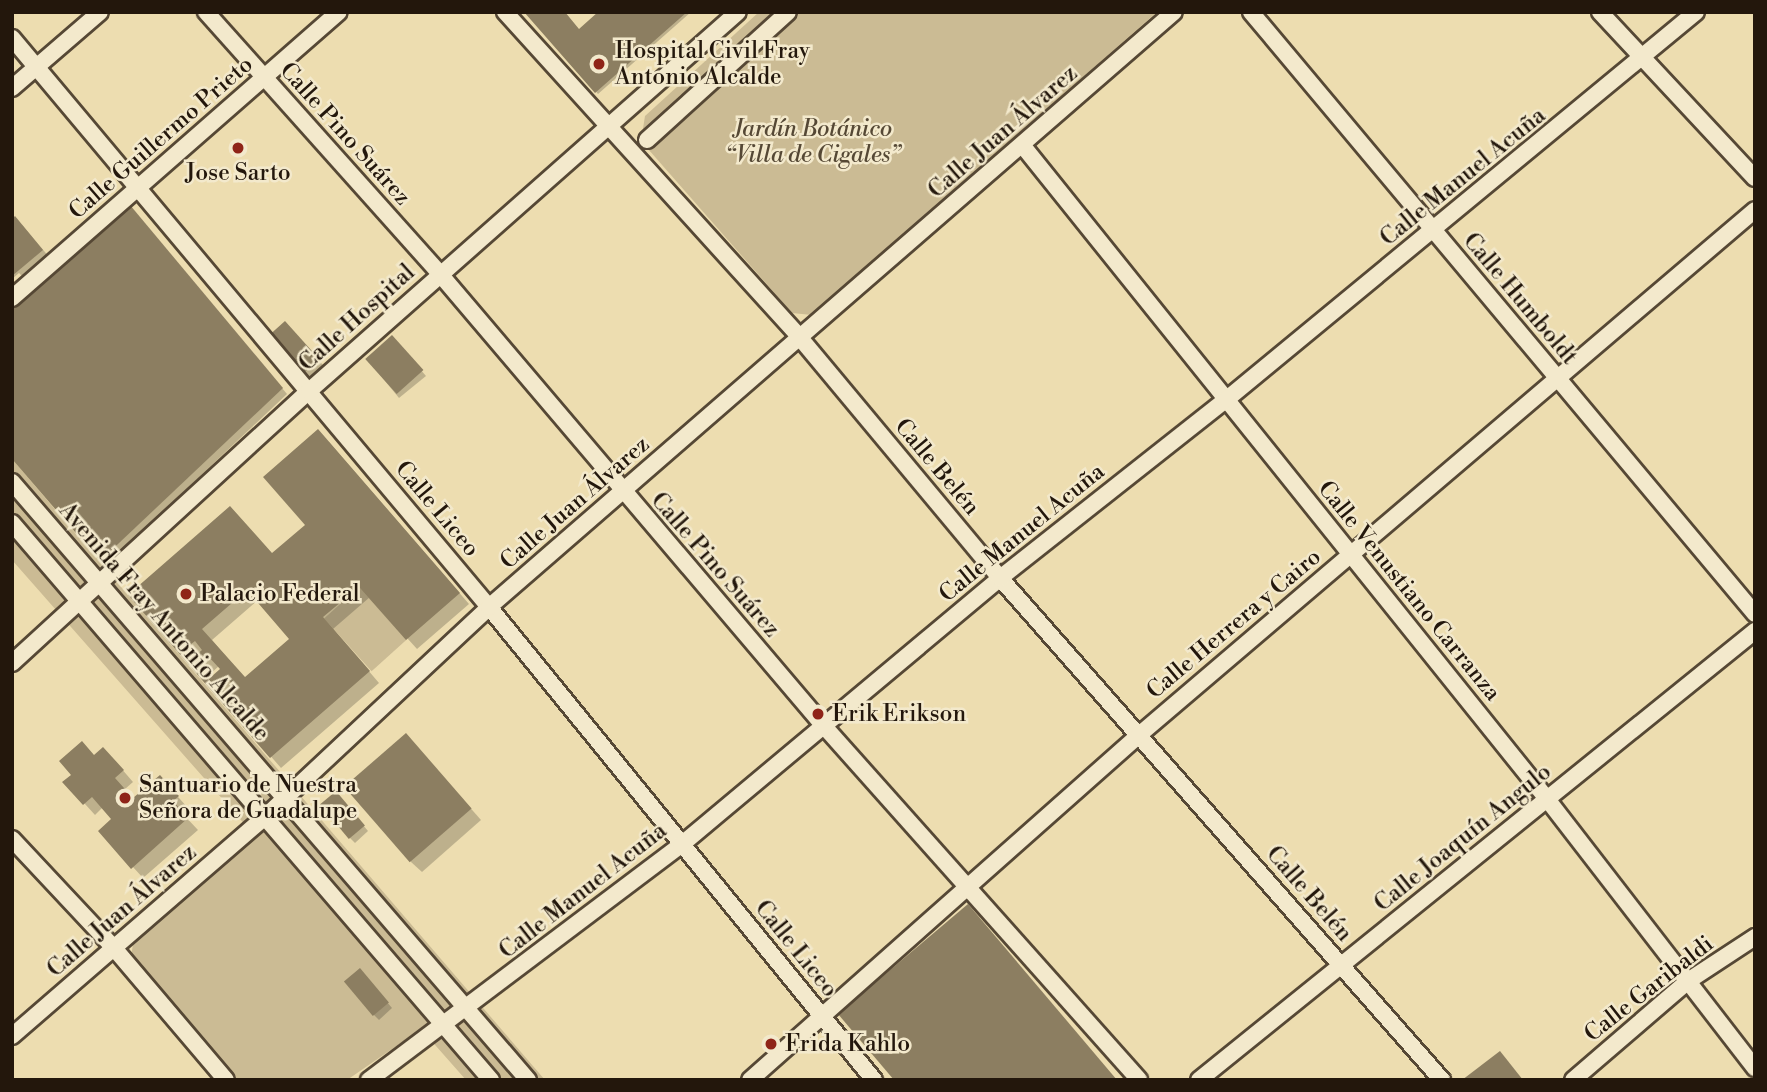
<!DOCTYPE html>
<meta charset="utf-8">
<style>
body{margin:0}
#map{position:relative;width:1767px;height:1092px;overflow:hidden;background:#edddb0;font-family:"Libre Bodoni",serif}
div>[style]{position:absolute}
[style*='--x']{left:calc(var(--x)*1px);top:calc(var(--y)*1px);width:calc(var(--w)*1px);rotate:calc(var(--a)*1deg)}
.green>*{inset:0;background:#cbbb94;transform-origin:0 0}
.shadow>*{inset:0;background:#0003}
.building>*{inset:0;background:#8c7e61;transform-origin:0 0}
.roads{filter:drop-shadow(2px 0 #564835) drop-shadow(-2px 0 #564835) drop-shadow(0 2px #564835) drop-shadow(0 -2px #564835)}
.street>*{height:16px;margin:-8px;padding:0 8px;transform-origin:8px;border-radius:8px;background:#f3e9cc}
.dots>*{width:19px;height:19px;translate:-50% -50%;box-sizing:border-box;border:4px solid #f3e9cc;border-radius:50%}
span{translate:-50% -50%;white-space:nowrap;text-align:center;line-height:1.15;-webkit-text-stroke:5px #f3e9cc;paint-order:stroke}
.poi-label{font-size:23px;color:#23170c}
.left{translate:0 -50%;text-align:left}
.park-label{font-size:23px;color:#554835;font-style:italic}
.street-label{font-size:23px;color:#23170c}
.frame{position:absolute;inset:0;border:14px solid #23170c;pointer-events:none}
</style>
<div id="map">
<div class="green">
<div style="clip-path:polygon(759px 12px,1157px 12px,812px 315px,792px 313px,641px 141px,645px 116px)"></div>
<div style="clip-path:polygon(12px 459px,128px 595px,545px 1080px,466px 1080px,421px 1029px,347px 1080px,236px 1080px,131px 957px,133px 944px,255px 836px,12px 560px)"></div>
<div style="left:359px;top:587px;width:71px;height:47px;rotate:48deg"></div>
</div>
<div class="shadow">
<div style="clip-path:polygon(526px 12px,579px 31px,600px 12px,691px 12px,598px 94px)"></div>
<div style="clip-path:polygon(12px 221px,23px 226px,50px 258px,25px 279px,19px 273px,12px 279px)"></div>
<div style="clip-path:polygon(290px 328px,323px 365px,310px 378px,271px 334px)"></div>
<div style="clip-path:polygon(397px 342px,426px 376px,399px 398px,367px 359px)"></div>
<div style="clip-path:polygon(244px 343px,287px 394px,106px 565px,12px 456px)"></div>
<div style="clip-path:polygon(evenodd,329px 442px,469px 604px,417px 649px,370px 597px,333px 629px,379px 683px,281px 768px,130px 595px,272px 555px,307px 525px,329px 442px,258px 600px,291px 639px,245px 679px,212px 640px,258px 600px,329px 442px,219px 666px,222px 670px,212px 678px,209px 675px,219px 666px)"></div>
<div style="clip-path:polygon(416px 746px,481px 820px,422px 872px,411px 862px)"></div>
<div style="clip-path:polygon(95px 756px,114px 760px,133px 782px,125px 789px,134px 800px,170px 788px,188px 808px,182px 813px,198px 830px,143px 878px,100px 831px,113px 819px,103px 807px,95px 815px,65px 782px)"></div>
<div style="clip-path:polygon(341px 799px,368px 831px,355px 843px,350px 838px)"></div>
<div style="clip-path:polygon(365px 976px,392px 1008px,379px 1020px,374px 1015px)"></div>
</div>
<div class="building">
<div style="clip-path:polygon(524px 12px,565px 12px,579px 29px,598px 12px,687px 12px,595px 93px)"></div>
<div style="clip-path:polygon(130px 205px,283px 388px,100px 561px,12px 459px,12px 308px)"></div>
<div style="clip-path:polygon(15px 216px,43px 250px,12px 276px,12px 219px)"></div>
<div style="left:285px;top:321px;width:51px;height:21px;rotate:48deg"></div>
<div style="left:392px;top:335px;width:47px;height:36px;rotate:48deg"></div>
<div style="clip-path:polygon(evenodd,318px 429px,460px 593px,406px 640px,359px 587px,323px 617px,370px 671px,270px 758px,128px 595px,230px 506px,272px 553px,305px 525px,263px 477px,318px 429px,247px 590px,289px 639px,245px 677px,202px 629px,247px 590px,318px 429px,195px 641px,202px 650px,194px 657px,186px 648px,195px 641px,318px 429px,208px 656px,220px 669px,211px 677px,200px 663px,208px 656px,318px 429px,225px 676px,233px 685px,225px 692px,217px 683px,225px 676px)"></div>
<div style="left:406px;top:733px;width:100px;height:82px;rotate:49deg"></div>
<div style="clip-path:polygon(82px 741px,94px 755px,103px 747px,124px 770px,115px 778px,133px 798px,160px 775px,179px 796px,173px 801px,188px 818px,131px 869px,98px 831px,111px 819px,92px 797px,83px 805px,62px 782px,71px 775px,59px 761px)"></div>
<div style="left:336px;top:791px;width:45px;height:21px;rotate:50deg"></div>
<div style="clip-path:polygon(968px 904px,1117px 1080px,894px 1080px,838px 1014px)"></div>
<div style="left:360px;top:968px;width:45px;height:21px;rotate:50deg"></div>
<div style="clip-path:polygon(1500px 1051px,1523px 1080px,1462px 1080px)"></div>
</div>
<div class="roads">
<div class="street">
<div style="--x:206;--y:12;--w:351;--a:48.2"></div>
<div style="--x:440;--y:274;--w:592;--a:49.66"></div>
<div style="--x:823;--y:725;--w:475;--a:48.3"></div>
<div style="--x:505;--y:12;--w:441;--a:47.8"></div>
<div style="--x:801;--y:339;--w:311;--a:50.2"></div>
<div style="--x:1000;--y:578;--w:669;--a:48.64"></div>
<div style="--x:1251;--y:12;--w:785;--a:50.06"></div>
<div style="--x:1600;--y:12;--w:227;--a:47"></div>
<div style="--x:12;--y:38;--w:742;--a:50.03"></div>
<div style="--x:489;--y:607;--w:610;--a:50.86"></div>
<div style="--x:12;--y:88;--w:116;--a:-40.8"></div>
<div style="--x:647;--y:140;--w:190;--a:-42.2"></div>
<div style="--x:1023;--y:146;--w:837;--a:51.25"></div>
<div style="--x:1547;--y:799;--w:340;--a:52.3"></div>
<div style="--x:12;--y:298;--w:434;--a:-41.2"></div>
<div style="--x:12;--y:482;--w:790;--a:49.21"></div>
<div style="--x:12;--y:523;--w:735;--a:49.31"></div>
<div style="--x:12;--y:663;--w:403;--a:-42.5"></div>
<div style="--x:309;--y:391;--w:572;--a:-41.46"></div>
<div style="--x:12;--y:839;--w:149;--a:46.9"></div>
<div style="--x:114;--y:948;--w:173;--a:49.7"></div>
<div style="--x:12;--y:1036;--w:337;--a:-40.9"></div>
<div style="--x:267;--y:815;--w:304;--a:-43.1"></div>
<div style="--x:489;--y:607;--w:907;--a:-40.98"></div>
<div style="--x:369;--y:1080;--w:391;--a:-37"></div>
<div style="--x:681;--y:845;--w:416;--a:-39.9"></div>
<div style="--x:1000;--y:578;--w:289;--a:-38.3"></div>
<div style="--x:1227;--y:399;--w:608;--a:-39.53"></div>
<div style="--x:750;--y:1080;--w:520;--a:-41.57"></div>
<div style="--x:1139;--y:735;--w:809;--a:-40.44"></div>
<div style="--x:1199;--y:1080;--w:715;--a:-38.92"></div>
<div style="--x:1573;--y:1080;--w:152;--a:-40.7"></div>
<div style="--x:1688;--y:981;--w:80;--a:-33.3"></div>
</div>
</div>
<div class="dots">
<div style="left:599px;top:64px;background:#8f2418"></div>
<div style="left:238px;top:148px;background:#8f2418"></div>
<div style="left:186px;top:594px;background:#8f2418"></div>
<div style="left:818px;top:714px;background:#8f2418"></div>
<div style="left:125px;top:798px;background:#8f2418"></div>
<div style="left:771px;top:1044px;background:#8f2418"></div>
</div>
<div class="poi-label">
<span class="left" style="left:615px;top:64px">Hospital Civil Fray<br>Antonio Alcalde</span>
<span style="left:238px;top:173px">Jose Sarto</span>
<span class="left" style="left:200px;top:594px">Palacio Federal</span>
<span class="left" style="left:832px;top:714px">Erik Erikson</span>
<span class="left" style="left:139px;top:798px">Santuario de Nuestra<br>Señora de Guadalupe</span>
<span class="left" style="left:785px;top:1044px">Frida Kahlo</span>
</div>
<div class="park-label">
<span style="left:813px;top:142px">Jardín Botánico<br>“Villa de Cigales”</span>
</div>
<div class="street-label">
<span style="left:1003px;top:132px;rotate:-41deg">Calle Juan Álvarez</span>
<span style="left:345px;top:134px;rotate:48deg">Calle Pino Suárez</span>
<span style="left:161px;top:138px;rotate:-41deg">Calle Guillermo Prieto</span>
<span style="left:1463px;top:177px;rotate:-39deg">Calle Manuel Acuña</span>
<span style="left:1520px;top:299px;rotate:50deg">Calle Humboldt</span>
<span style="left:357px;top:318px;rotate:-42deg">Calle Hospital</span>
<span style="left:937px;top:467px;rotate:50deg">Calle Belén</span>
<span style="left:575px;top:503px;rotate:-41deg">Calle Juan Álvarez</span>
<span style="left:437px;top:509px;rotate:50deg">Calle Liceo</span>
<span style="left:1022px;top:533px;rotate:-39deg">Calle Manuel Acuña</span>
<span style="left:715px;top:565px;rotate:49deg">Calle Pino Suárez</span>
<span style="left:1409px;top:591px;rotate:51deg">Calle Venustiano Carranza</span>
<span style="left:164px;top:622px;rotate:49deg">Avenida Fray Antonio Alcalde</span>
<span style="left:1234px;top:624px;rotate:-40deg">Calle Herrera y Cairo</span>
<span style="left:1463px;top:838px;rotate:-39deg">Calle Joaquín Angulo</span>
<span style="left:583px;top:891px;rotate:-38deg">Calle Manuel Acuña</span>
<span style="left:1309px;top:894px;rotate:49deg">Calle Belén</span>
<span style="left:122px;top:911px;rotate:-41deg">Calle Juan Álvarez</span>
<span style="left:796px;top:949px;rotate:51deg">Calle Liceo</span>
<span style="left:1649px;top:989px;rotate:-38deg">Calle Garibaldi</span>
</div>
<div class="frame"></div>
</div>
